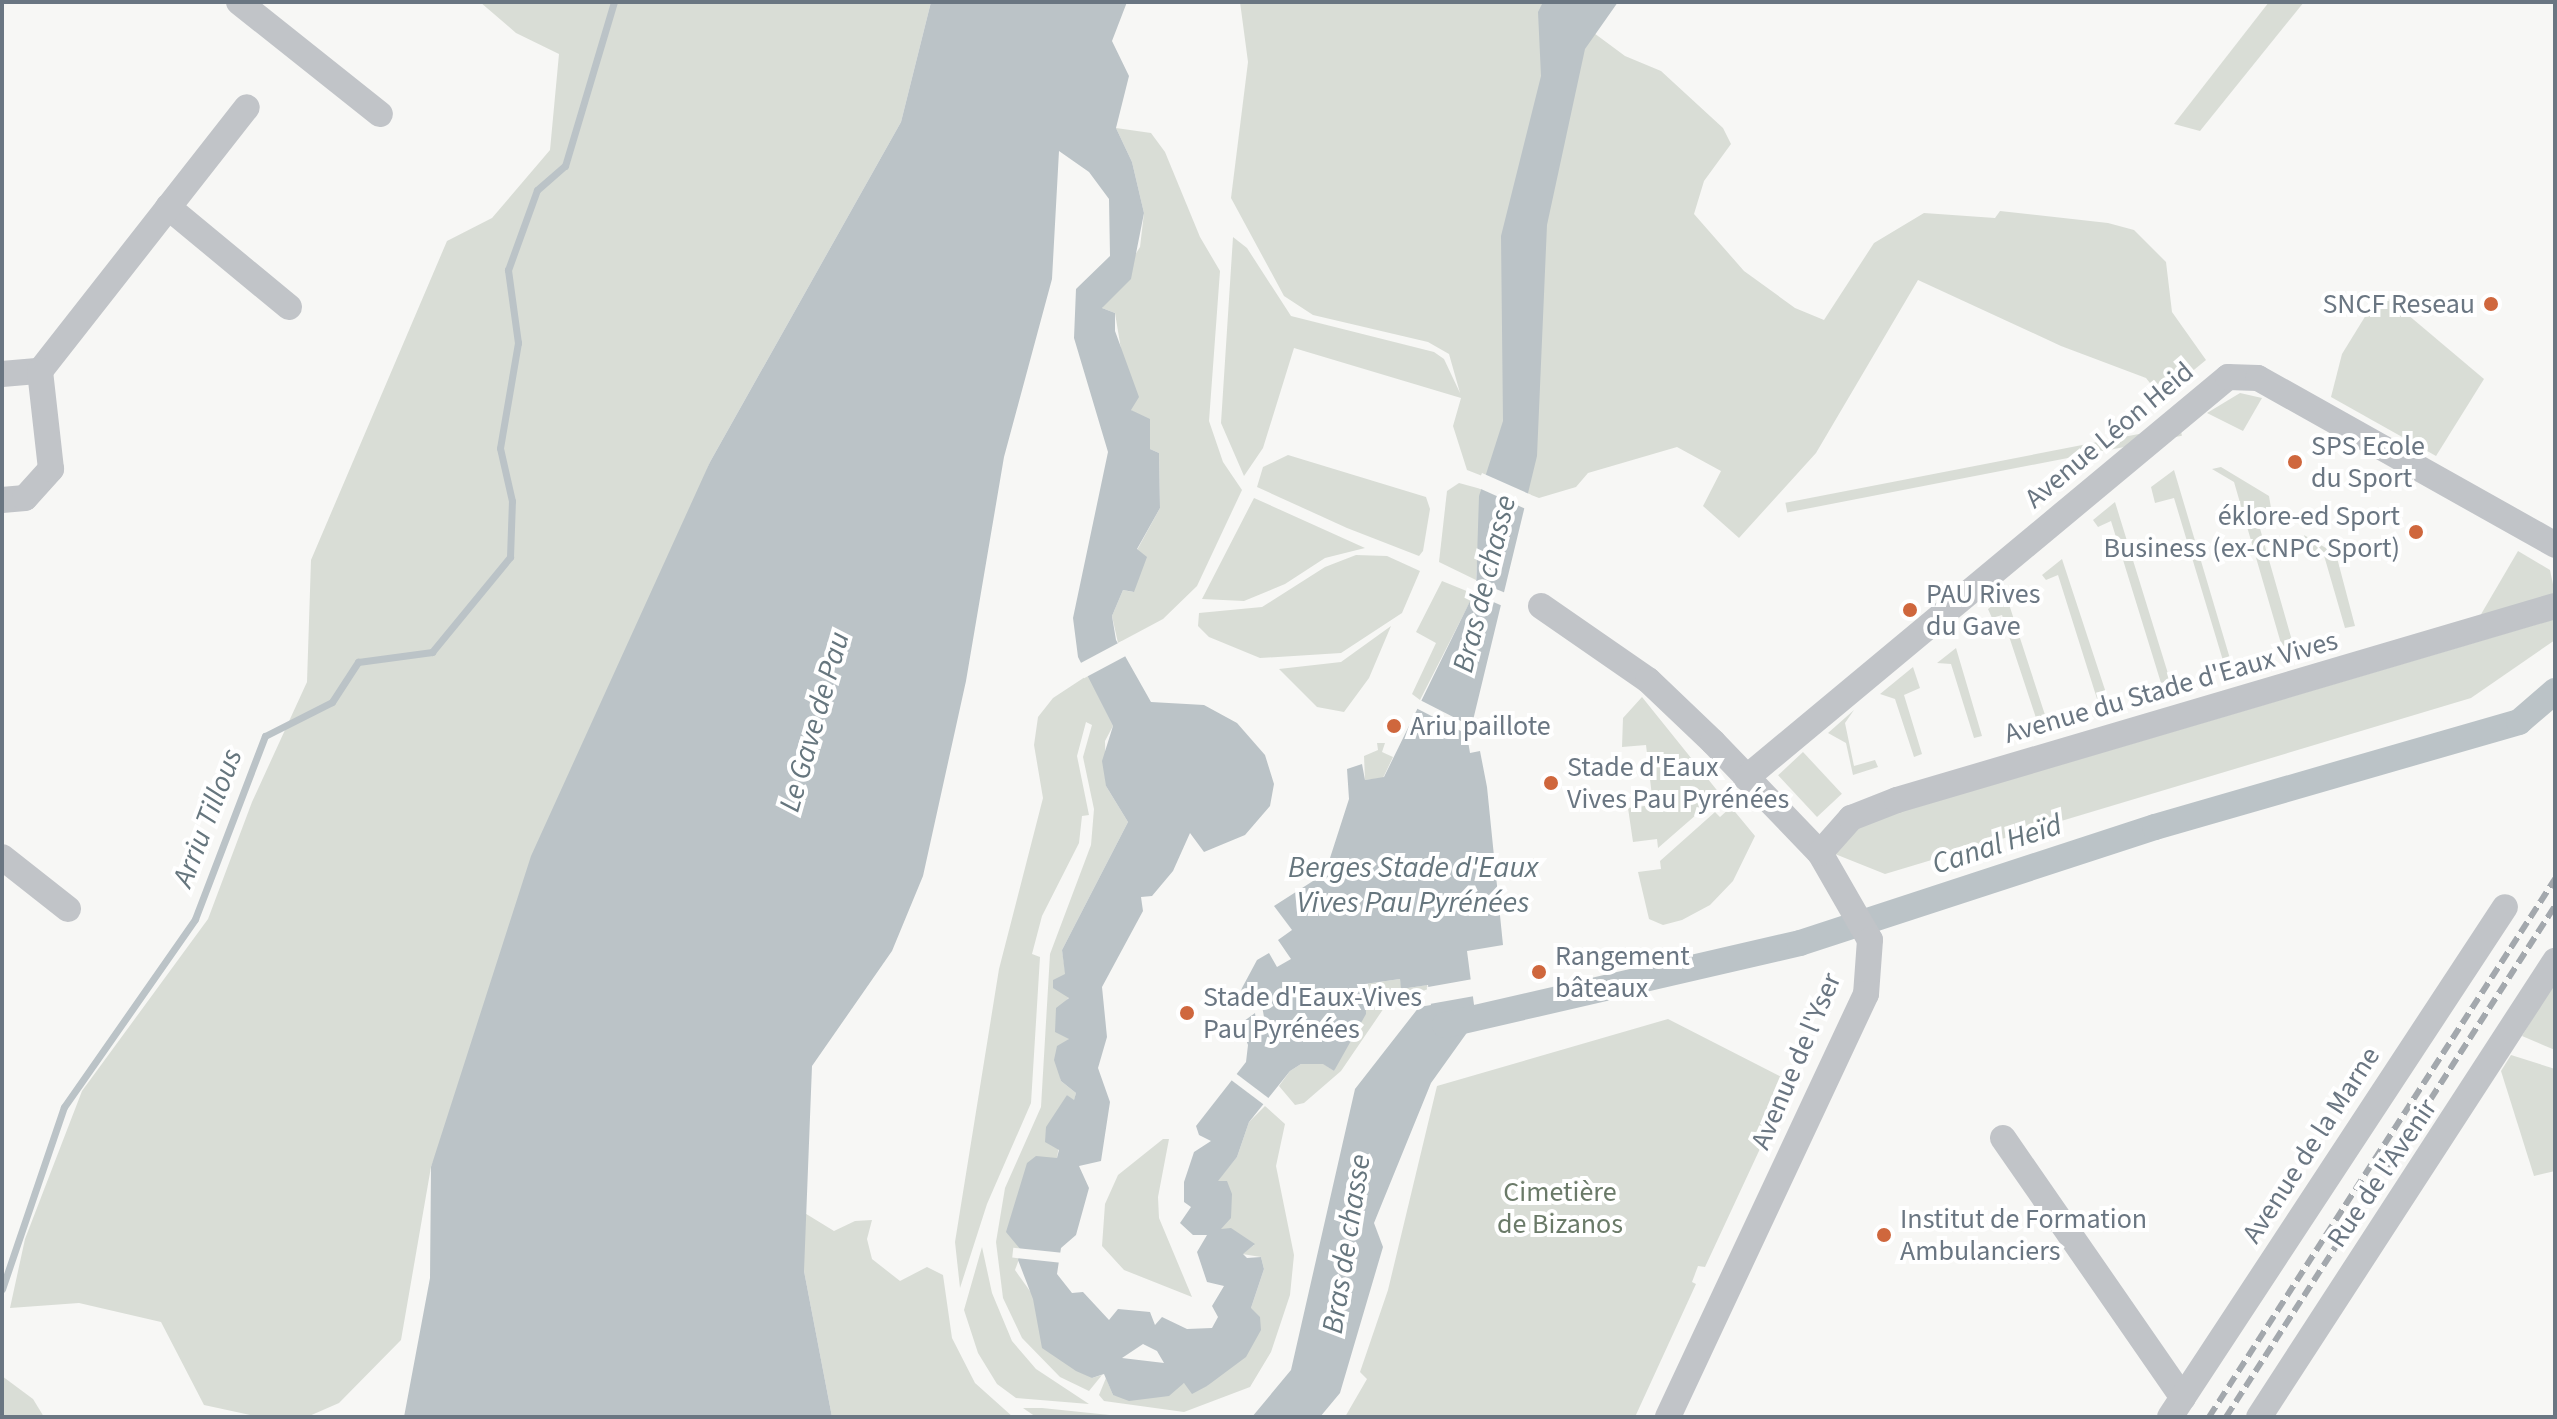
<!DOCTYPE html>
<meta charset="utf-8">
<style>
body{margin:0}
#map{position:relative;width:2557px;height:1419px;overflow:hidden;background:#f7f7f5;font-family:"Source Sans 3",sans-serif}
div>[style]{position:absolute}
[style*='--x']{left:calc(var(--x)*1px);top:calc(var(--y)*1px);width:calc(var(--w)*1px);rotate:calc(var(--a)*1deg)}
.green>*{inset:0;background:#d9ddd6;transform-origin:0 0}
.water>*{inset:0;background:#bbc3c7}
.pier>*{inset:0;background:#f7f7f5;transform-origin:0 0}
.stream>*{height:7px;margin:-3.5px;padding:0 3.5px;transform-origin:3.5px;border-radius:3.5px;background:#bbc3c7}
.canal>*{height:26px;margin:-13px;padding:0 13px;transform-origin:13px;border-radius:13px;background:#bbc3c7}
.street>*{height:26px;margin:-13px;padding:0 13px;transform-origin:13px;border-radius:13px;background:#c1c4c8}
.rail>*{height:6px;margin-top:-3px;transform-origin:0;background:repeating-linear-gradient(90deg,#a3a8ad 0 12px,transparent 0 18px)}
.dots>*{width:22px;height:22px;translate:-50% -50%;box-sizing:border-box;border:4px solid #fff;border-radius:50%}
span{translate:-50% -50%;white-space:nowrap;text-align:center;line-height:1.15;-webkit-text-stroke:8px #fff;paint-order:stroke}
.poi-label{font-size:28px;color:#6a7682}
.right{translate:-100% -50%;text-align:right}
.left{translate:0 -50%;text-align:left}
.street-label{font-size:28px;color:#6a7682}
.park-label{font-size:28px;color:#6a7a68}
.water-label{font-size:30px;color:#66767e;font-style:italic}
.frame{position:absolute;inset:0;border:4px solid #6a7682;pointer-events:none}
</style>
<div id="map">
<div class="green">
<div style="clip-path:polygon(480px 2px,931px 2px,901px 122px,710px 462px,431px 1167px,401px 1340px,339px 1403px,307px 1417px,259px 1417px,204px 1405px,161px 1322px,79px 1303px,10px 1308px,25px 1239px,82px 1091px,208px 919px,252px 802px,307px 682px,311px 560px,447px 241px,492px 218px,550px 150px,559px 54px,516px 33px)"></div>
<div style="clip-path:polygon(1240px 2px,1552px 2px,1625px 56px,1661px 71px,1723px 128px,1731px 144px,1704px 181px,1694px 214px,1744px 271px,1795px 308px,1824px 320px,1874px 243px,1924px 213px,1995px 218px,2000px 211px,2108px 223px,2134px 230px,2166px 262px,2172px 312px,2206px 360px,2161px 397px,2146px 378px,2061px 346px,1918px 280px,1816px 453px,1739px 538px,1703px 506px,1721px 471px,1677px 447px,1588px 473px,1576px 487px,1539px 498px,1467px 470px,1453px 426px,1461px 398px,1294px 348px,1263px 448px,1244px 476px,1221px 423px,1233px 237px,1247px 248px,1291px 316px,1434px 352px,1444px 359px,1460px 393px,1449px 354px,1428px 342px,1313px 315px,1284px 296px,1231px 198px,1248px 62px)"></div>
<div style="clip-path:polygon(2269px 2px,2304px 2px,2200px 131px,2174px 124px)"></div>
<div style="clip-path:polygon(1116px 128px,1151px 133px,1165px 152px,1200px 237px,1220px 271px,1209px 421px,1223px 462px,1242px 490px,1197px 586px,1163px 619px,1118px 643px,1112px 616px,1123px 590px,1133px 592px,1137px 550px,1160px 508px,1159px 453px,1150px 449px,1138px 415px,1131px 410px,1115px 313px,1102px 308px,1140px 247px,1144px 213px,1132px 162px)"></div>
<div style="clip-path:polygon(2388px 298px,2484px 379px,2436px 456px,2331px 397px,2342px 354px,2374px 302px)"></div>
<div style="clip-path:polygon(2240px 393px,2262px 398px,2243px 431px,2207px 413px)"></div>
<div style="left:2180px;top:426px;width:10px;height:402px;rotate:79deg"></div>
<div style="clip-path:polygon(1288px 455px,1426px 497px,1430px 509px,1423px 551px,1419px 556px,1347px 528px,1257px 487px,1263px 467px)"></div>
<div style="clip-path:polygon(2221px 467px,2269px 496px,2272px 514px,2257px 518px,2293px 644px,2282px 647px,2234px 482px,2212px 469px)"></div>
<div style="clip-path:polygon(2174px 470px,2231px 662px,2224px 664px,2174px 498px,2155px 503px,2151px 487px)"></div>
<div style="clip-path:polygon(1459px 483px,1481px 489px,1476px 580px,1439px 562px,1447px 491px)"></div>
<div style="clip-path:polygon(1254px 498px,1365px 548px,1325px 558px,1285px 584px,1244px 601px,1202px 599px)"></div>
<div style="clip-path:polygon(2115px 502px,2170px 680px,2161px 683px,2111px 521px,2098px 527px,2093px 520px)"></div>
<div style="clip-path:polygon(2304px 535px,2336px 554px,2355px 626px,2345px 628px,2323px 552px,2309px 553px)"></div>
<div style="clip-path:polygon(2518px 551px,2550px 570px,2555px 594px,2480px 616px)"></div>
<div style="clip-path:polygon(1356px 555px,1387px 556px,1420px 571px,1402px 613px,1341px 653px,1260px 658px,1209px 637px,1198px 626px,1199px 613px,1262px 607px,1325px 567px)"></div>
<div style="clip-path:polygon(2062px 559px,2108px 699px,2098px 702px,2058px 575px,2046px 580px,2042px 575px)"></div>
<div style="clip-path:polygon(1442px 581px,1474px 594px,1420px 700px,1412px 694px,1436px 643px,1416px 632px)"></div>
<div style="clip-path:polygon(2006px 595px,2046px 718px,2037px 721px,2002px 615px,1992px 618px,1988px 609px)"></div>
<div style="clip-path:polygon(2555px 619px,2555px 640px,2471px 698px,1885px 874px,1835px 854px,1845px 837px,1866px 822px)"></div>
<div style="clip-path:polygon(1391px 626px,1369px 678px,1344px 712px,1317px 707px,1279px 669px,1341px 662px)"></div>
<div style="clip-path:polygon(1956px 648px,1982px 736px,1974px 738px,1951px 664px,1937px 663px)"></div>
<div style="clip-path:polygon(1913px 667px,1920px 688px,1904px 695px,1922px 754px,1914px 757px,1895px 699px,1880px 694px)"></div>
<div style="clip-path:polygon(1088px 675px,1113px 726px,1105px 741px,1106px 786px,1128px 822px,1062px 950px,1069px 997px,1062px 1006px,1069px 1039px,1059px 1072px,1061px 1081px,1076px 1093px,1074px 1101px,1067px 1095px,1057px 1158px,1015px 1270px,1092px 1378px,1102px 1375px,1089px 1391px,1060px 1377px,1022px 1338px,1003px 1298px,996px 1242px,1005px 1188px,1041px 1107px,1050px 954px,1091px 845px,1094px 809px,1083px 757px,1092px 725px,1086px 722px,1077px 756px,1089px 815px,1082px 816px,1079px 843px,1042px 916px,1032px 954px,1040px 957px,1031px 1103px,987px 1204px,960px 1288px,955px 1242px,999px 969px,1043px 798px,1034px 745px,1038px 717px,1053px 698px)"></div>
<div style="clip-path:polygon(1642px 697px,1720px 794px,1658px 848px,1657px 839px,1633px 842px,1628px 808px,1653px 805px,1646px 745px,1622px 747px,1623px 718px)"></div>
<div style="clip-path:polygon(1854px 710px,1845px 723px,1854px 766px,1875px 760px,1878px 767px,1853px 775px,1846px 743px,1828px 733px)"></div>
<div style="clip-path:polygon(1377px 743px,1385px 743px,1382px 752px,1393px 757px,1383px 778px,1365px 780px,1364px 756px,1378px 750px)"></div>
<div style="left:1803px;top:752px;width:57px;height:34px;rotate:47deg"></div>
<div style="clip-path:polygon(1731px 807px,1755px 836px,1733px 881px,1710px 905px,1682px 920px,1663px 925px,1649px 919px,1638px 872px,1661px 869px,1660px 861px,1715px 812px,1720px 817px)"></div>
<div style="clip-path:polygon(1400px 979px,1402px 989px,1427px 985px,1428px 989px,1386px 1005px,1341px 1071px,1304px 1103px,1295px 1105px,1279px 1086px,1290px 1071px,1301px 1064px,1324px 1064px,1334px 1071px,1365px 984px)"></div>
<div style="clip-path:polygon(2555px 981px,2555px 1050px,2522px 1036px)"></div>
<div style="clip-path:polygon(1668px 1019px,1791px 1082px,1705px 1267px,1698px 1266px,1692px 1282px,1696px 1284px,1635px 1417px,1345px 1417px,1367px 1379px,1360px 1372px,1388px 1290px,1437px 1086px)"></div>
<div style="clip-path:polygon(2511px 1055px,2555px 1069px,2555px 1171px,2534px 1176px,2501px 1071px)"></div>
<div style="clip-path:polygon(1265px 1106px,1285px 1124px,1276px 1166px,1294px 1255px,1290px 1295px,1271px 1352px,1250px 1387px,1184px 1412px,1104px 1401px,1099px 1395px,1106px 1378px,1113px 1395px,1143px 1399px,1184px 1383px,1207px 1386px,1215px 1376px,1251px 1308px,1264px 1269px,1261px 1257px,1242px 1254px,1254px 1245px,1221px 1229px,1217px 1181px,1237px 1157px,1249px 1122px)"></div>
<div style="clip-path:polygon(1163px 1139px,1169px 1139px,1158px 1197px,1159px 1218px,1192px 1297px,1124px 1270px,1102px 1246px,1105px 1204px,1118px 1175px)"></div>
<div style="clip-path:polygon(803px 1212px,834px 1231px,855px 1221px,872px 1220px,867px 1239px,872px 1259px,900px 1281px,927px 1267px,943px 1275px,952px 1338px,975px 1383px,1013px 1417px,832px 1417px,804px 1271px)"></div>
<div style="clip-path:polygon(982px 1247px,992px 1293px,1012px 1341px,1036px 1369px,1089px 1404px,1016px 1398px,997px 1384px,978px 1353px,964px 1310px)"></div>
<div style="clip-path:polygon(2px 1376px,33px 1399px,44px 1417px,2px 1417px)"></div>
<div style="clip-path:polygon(1023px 1408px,1042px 1408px,1129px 1417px,1036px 1417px)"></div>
</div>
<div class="water">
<div style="clip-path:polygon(evenodd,931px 2px,1127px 2px,1112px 41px,1129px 76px,1116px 128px,1132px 162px,1144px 213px,1131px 279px,1102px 308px,1115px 313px,1115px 331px,1139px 397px,1131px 410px,1150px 419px,1150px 449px,1159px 453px,1160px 508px,1137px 549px,1147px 557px,1134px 592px,1123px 590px,1112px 616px,1116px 640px,1151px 702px,1204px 705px,1237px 723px,1265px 755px,1274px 784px,1270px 806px,1245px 835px,1204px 852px,1190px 833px,1173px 871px,1152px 896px,1141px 897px,1143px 911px,1102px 987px,1107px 1037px,1098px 1068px,1110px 1102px,1101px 1161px,1079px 1166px,1089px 1188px,1076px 1235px,1061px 1248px,1057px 1274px,1072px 1293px,1083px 1292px,1109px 1320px,1118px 1309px,1150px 1312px,1155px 1325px,1162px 1317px,1187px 1329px,1212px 1328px,1218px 1317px,1212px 1306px,1224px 1286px,1207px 1282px,1197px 1252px,1207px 1235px,1193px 1235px,1180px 1223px,1191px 1207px,1184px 1202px,1184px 1182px,1194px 1152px,1211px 1141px,1199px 1135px,1196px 1126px,1246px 1062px,1248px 1045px,1240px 1024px,1255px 1013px,1256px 1020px,1264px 1017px,1261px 1000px,1247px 1010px,1237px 1003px,1242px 988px,1257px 960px,1269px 953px,1277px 967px,1291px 959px,1278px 940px,1292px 930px,1274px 906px,1313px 881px,1330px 858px,1349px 799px,1347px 769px,1362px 764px,1365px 780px,1384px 777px,1476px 589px,1479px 496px,1503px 421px,1501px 236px,1541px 76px,1538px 12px,1543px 2px,1618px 2px,1585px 49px,1547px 225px,1537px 456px,1468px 741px,1470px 753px,1480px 751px,1487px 787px,1503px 945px,1467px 951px,1476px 1020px,1431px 1083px,1374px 1223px,1383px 1247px,1340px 1393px,1320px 1417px,1252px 1417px,1291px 1370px,1355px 1089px,1419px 1007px,1431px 1005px,1428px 985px,1401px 989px,1400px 979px,1365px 984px,1366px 1014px,1334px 1071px,1323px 1064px,1301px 1064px,1290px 1071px,1249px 1122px,1237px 1157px,1218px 1181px,1227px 1181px,1232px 1194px,1231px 1218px,1221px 1229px,1231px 1228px,1255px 1244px,1243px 1254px,1247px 1258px,1261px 1257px,1264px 1269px,1251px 1308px,1260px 1317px,1261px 1330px,1246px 1357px,1207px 1386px,1192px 1394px,1184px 1383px,1169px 1396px,1129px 1401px,1113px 1395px,1104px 1374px,1092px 1378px,1076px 1371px,1042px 1348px,1033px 1299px,1018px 1260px,1021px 1250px,1006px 1232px,1027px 1163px,1036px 1156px,1057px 1158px,1059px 1150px,1045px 1142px,1046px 1127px,1067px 1095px,1074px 1100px,1076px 1093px,1061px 1081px,1054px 1060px,1057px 1046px,1069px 1039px,1055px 1032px,1056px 1008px,1069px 998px,1053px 988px,1053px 980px,1065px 974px,1062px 950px,1128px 822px,1106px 786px,1102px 761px,1113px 726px,1078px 657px,1073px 618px,1108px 452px,1074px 338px,1076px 289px,1110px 256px,1109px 199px,1089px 172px,1059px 151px,1052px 279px,1004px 457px,966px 681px,923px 876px,892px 951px,812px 1066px,804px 1271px,832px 1417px,404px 1417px,430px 1278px,431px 1167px,531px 856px,710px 462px,901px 122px,931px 2px,1143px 1344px,1157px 1351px,1164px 1363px,1122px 1358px,1143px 1344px)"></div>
</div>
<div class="pier">
<div style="left:1482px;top:473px;width:54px;height:15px;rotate:24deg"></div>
<div style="clip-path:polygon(1472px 579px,1508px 594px,1505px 607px,1470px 592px)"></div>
<div style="left:1122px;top:641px;width:15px;height:51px;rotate:62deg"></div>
<div style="left:1420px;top:700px;width:62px;height:9px;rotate:27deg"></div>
<div style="left:1473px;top:979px;width:17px;height:47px;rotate:80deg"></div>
<div style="left:1234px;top:1072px;width:49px;height:8px;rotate:37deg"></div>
<div style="left:1064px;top:1253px;width:10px;height:51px;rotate:96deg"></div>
</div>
<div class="stream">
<div style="--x:2;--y:1289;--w:192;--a:-71.2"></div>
<div style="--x:64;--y:1107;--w:229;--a:-55.1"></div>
<div style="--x:195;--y:919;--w:196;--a:-69.1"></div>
<div style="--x:265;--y:736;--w:75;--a:-26.9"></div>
<div style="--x:332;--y:702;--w:48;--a:-57"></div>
<div style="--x:358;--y:662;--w:75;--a:-7.7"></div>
<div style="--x:432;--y:652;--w:123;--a:-50.6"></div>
<div style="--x:510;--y:557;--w:56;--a:-88"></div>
<div style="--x:512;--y:501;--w:54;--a:-102.8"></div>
<div style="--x:500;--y:448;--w:107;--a:-80.3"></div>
<div style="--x:518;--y:343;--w:74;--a:-97.8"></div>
<div style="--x:508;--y:270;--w:85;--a:-70.1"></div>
<div style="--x:537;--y:190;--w:37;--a:-41"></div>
<div style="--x:565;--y:166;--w:171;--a:-73.4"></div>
</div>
<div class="canal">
<div style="--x:1445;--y:1025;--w:364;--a:-13"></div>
<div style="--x:1800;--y:943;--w:373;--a:-18.1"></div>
<div style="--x:2155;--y:827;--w:379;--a:-16.1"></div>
<div style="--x:2519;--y:722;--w:48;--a:-40.7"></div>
</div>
<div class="street">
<div style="--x:239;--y:2;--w:180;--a:38.5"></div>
<div style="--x:168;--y:207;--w:157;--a:39.6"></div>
<div style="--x:2;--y:374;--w:38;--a:-5"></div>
<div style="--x:40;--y:371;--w:335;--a:-51.9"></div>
<div style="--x:2;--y:500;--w:23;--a:-5"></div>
<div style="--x:25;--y:498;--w:39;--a:-48"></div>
<div style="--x:51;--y:469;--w:99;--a:-96.4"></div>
<div style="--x:1541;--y:606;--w:130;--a:34.7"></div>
<div style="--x:1648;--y:680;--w:90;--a:43.6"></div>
<div style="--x:1713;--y:742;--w:154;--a:46.1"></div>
<div style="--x:1820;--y:853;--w:100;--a:60.1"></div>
<div style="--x:1870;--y:940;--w:54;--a:94.2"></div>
<div style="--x:1866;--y:994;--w:467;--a:115.1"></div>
<div style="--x:1746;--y:778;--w:627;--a:-39.76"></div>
<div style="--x:2228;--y:377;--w:30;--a:2"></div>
<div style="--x:2258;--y:378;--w:341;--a:29.3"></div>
<div style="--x:1820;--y:853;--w:47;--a:-48.5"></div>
<div style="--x:1851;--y:818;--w:49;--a:-21.4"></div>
<div style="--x:1897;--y:800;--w:686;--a:-16.43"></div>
<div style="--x:2;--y:857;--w:84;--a:38.2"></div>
<div style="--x:2003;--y:1138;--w:316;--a:55.3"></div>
<div style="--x:2170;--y:1417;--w:610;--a:-56.7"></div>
<div style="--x:2259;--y:1417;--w:544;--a:-57.01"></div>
</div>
<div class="rail">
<div style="--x:2209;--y:1417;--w:640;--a:-57.25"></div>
<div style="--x:2226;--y:1417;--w:608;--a:-57.23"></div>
</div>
<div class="dots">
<div style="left:2491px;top:304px;background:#cf673d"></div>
<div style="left:2295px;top:462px;background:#cf673d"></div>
<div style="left:2416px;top:532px;background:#cf673d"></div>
<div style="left:1910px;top:610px;background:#cf673d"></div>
<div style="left:1394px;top:726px;background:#cf673d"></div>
<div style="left:1551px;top:783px;background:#cf673d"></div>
<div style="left:1539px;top:972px;background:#cf673d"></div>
<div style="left:1187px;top:1013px;background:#cf673d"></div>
<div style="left:1884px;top:1235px;background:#cf673d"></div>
</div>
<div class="poi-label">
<span class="right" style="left:2475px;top:304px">SNCF Reseau</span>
<span class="left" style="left:2311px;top:462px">SPS Ecole<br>du Sport</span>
<span class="right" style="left:2400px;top:532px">éklore-ed Sport<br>Business (ex-CNPC Sport)</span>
<span class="left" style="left:1926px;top:610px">PAU Rives<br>du Gave</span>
<span class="left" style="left:1410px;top:726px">Ariu paillote</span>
<span class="left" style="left:1567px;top:783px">Stade d'Eaux<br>Vives Pau Pyrénées</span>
<span class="left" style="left:1555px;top:972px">Rangement<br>bâteaux</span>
<span class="left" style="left:1203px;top:1013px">Stade d'Eaux-Vives<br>Pau Pyrénées</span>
<span class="left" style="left:1900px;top:1235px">Institut de Formation<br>Ambulanciers</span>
</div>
<div class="street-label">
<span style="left:2109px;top:435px;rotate:-40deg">Avenue Léon Heid</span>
<span style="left:2171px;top:687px;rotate:-16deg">Avenue du Stade d'Eaux Vives</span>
<span style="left:1796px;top:1061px;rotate:-67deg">Avenue de l'Yser</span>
<span style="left:2311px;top:1145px;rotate:-57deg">Avenue de la Marne</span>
<span style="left:2382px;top:1173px;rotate:-56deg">Rue de l'Avenir</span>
</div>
<div class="park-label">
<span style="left:1560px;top:1208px">Cimetière<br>de Bizanos</span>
</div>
<div class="water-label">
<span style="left:1485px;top:584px;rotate:-76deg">Bras de chasse</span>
<span style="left:815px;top:722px;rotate:-74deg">Le Gave de Pau</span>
<span style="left:208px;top:818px;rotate:-69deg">Arriu Tillous</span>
<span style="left:1997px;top:845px;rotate:-18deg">Canal Heïd</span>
<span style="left:1413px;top:885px">Berges Stade d'Eaux<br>Vives Pau Pyrénées</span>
<span style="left:1347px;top:1244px;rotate:-81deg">Bras de chasse</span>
</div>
<div class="frame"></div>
</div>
